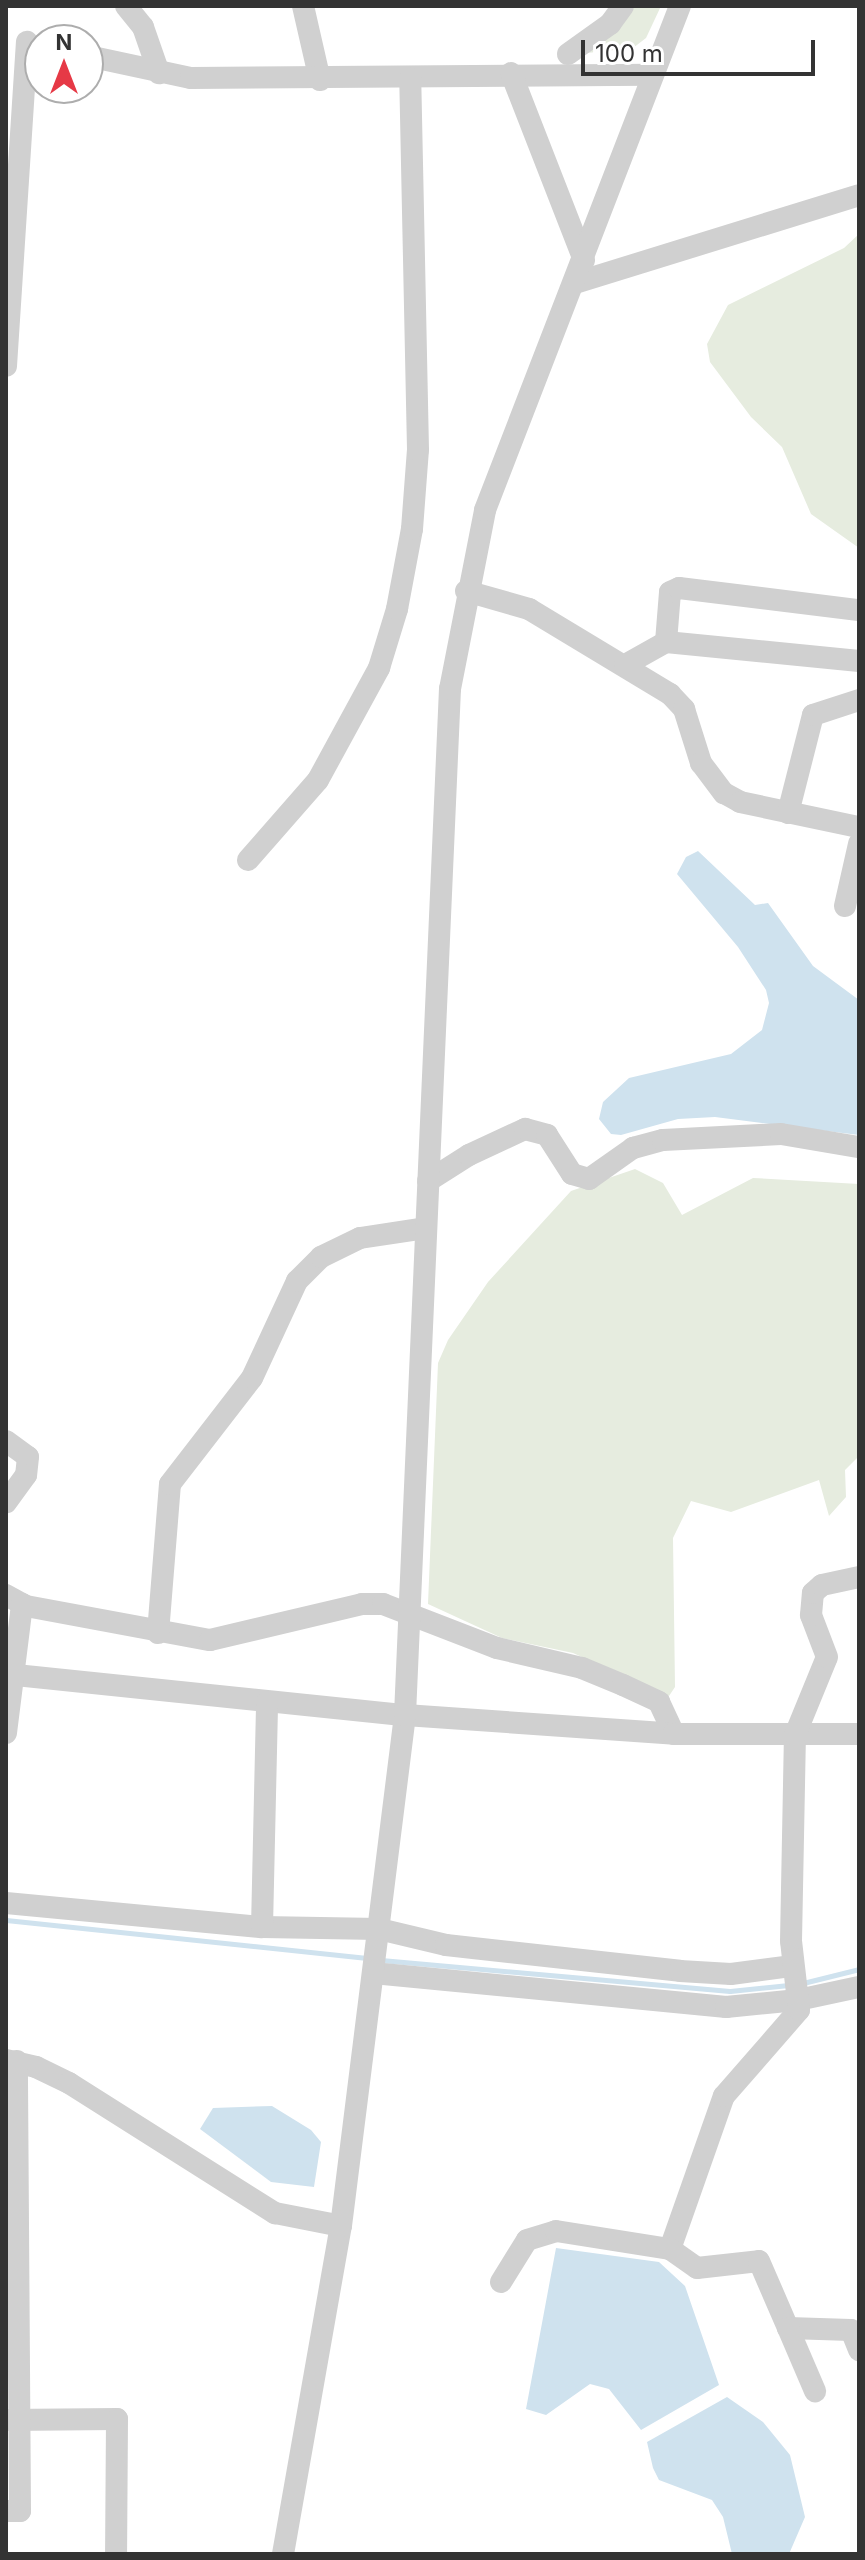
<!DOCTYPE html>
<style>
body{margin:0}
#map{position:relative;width:865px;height:2560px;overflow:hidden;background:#fff;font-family:Inter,sans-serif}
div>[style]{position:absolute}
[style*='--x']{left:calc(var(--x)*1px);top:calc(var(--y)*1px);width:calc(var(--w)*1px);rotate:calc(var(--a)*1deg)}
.green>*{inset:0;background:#e6ecdf}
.water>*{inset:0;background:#cfe2ee}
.stream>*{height:5px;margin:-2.5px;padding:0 2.5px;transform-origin:2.5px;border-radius:2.5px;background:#cfe2ee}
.minor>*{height:22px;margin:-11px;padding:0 11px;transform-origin:11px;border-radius:11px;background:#d0d0d0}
span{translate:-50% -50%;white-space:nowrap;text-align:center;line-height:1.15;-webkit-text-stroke:8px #fff;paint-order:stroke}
.frame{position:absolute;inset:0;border:8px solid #333;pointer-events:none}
.north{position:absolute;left:24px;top:24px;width:80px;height:80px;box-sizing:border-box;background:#fff;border:2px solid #adadad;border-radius:50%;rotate:0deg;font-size:22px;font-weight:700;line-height:32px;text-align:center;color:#333}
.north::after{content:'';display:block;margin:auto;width:28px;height:36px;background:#e63946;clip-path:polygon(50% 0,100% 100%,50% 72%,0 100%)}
.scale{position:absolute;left:581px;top:40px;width:234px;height:36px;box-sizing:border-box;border:4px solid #333;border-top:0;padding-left:10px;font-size:24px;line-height:28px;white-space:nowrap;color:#333;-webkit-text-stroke:6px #fff;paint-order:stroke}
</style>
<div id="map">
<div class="green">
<div style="clip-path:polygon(626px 6px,661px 6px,646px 38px,633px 48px,587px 53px)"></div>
<div style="clip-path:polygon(859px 234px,859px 548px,811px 514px,782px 447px,751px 417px,710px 362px,707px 344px,728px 305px,844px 248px)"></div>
<div style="clip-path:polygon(635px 1169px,663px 1183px,682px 1215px,753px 1178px,859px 1184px,859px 1456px,845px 1470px,846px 1497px,829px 1516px,819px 1480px,731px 1512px,691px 1501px,673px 1538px,675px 1687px,669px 1696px,573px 1653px,502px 1638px,428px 1604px,438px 1363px,448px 1340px,488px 1282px,571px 1191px)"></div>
</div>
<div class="water">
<div style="clip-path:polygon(698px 851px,755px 905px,768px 903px,813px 966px,859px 1000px,859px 1135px,715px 1117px,678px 1119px,621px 1135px,611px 1134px,599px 1119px,603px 1102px,629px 1078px,731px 1054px,762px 1030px,769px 1003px,766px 990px,738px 947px,677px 874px,686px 857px)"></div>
<div style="clip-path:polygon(272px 2106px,311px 2130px,321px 2142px,314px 2187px,271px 2182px,200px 2129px,213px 2108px)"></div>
<div style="clip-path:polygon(556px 2248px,659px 2262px,685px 2286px,719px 2385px,641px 2430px,609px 2389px,590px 2384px,546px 2415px,526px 2409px)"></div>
<div style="clip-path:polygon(727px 2397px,763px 2422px,790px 2455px,805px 2517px,789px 2554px,732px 2554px,723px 2517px,712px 2500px,659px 2480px,653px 2468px,647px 2442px)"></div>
</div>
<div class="stream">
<div style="--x:6;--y:1920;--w:363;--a:6"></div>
<div style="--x:381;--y:1960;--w:350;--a:5.1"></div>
<div style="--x:730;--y:1991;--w:59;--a:-5.8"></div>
<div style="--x:803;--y:1983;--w:58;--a:-14"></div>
</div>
<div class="minor">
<div style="--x:126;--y:6;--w:27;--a:51"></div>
<div style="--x:143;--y:27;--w:49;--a:70.8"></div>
<div style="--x:303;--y:6;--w:76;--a:77.1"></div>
<div style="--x:568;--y:54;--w:52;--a:-35.5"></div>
<div style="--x:610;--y:24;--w:22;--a:-54"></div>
<div style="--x:88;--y:56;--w:105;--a:12.1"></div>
<div style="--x:191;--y:78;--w:459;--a:-0.4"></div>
<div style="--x:511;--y:73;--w:201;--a:68.7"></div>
<div style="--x:575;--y:283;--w:297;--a:-17.2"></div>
<div style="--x:6;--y:366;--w:325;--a:-86.3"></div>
<div style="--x:466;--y:591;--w:66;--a:15.9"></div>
<div style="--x:529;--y:609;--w:165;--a:31.1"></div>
<div style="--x:670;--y:694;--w:21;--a:47"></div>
<div style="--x:684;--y:709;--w:57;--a:72.5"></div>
<div style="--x:701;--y:763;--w:38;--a:53"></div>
<div style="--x:724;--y:793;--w:18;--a:29"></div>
<div style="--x:740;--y:802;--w:122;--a:11.9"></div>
<div style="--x:666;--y:642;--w:50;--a:-85.4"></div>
<div style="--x:670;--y:592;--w:10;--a:-24"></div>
<div style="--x:679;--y:588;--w:181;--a:7"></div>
<div style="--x:625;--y:665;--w:47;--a:-29.3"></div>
<div style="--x:666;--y:642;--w:194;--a:5.6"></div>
<div style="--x:788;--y:813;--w:101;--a:-75.7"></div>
<div style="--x:813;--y:715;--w:48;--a:-18.1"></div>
<div style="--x:248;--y:860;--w:106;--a:-48.8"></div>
<div style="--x:318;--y:780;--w:128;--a:-61.4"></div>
<div style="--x:379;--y:668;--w:62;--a:-73"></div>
<div style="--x:397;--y:609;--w:81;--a:-79.4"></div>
<div style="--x:412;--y:529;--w:79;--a:-85.7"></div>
<div style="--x:418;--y:450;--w:372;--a:-91.2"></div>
<div style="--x:845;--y:906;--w:64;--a:-77.3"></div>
<div style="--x:428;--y:1181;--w:49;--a:-32.4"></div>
<div style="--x:469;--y:1155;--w:62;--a:-24.9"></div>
<div style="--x:525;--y:1129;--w:23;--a:15"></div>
<div style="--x:547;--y:1135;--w:46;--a:57.3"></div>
<div style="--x:572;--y:1174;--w:18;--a:16"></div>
<div style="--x:589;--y:1179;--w:54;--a:-35.2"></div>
<div style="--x:633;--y:1148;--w:31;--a:-15"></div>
<div style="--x:663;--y:1140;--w:118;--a:-2.9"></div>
<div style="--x:781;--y:1134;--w:79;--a:9.5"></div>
<div style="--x:6;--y:1441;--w:27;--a:36"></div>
<div style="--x:28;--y:1457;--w:18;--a:96"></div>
<div style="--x:26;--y:1475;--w:34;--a:126"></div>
<div style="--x:6;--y:1595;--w:23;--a:29"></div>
<div style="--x:26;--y:1606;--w:187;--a:10.5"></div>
<div style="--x:210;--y:1640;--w:156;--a:-13.3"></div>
<div style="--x:362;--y:1604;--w:21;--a:0"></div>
<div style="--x:383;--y:1604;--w:122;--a:21.1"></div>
<div style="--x:497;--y:1648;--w:87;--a:13.2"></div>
<div style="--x:582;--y:1668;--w:44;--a:22.5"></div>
<div style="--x:623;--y:1685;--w:40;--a:25"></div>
<div style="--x:659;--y:1702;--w:35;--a:65"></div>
<div style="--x:158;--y:1633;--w:149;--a:-85.4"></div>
<div style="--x:170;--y:1484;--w:134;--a:-52.3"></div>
<div style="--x:252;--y:1378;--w:107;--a:-65.1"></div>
<div style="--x:297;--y:1281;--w:34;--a:-45"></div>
<div style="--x:321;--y:1257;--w:43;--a:-26"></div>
<div style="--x:360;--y:1238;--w:66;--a:-8.7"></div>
<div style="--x:6;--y:1674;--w:401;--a:5.9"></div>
<div style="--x:405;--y:1715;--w:270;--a:4"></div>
<div style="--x:674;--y:1734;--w:185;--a:0"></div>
<div style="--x:6;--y:1733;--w:130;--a:-82.9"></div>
<div style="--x:6;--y:1903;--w:257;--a:5.4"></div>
<div style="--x:262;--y:1927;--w:117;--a:1"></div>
<div style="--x:379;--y:1929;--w:69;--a:13.4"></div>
<div style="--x:446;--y:1945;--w:235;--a:6.3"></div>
<div style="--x:680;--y:1971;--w:51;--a:3.4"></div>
<div style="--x:731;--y:1974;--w:62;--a:-7.5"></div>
<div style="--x:262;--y:1927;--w:225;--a:-88.7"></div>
<div style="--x:373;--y:1973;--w:355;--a:5.5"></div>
<div style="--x:726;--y:2007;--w:72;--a:-5.6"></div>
<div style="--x:798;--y:2000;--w:62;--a:-12"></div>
<div style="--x:6;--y:2060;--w:31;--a:13"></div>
<div style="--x:36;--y:2067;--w:37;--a:26"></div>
<div style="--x:69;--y:2083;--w:244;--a:32.3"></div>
<div style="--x:275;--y:2213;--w:67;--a:11.1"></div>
<div style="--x:670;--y:2249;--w:162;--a:-70.6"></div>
<div style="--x:724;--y:2096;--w:114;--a:-48.9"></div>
<div style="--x:799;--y:2010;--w:69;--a:-96.6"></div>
<div style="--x:791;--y:1941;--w:206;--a:-88.9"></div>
<div style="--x:795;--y:1735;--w:84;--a:-67.7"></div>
<div style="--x:827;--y:1657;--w:45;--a:-110.9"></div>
<div style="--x:811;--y:1615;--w:22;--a:-85"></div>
<div style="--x:813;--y:1593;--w:12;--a:-42"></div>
<div style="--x:822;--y:1585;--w:38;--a:-12"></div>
<div style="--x:501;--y:2282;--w:49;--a:-58.2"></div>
<div style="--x:527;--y:2240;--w:30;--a:-17"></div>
<div style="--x:556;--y:2231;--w:115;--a:9"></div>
<div style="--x:670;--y:2249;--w:33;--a:35"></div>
<div style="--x:697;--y:2268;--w:62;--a:-6.4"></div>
<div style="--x:759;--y:2261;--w:73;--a:66.6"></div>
<div style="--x:788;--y:2328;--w:63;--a:1.8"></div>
<div style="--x:851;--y:2330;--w:22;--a:68"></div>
<div style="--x:788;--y:2328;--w:69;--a:66.8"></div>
<div style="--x:6;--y:2420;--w:111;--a:-0.5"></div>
<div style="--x:117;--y:2419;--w:135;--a:90.4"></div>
<div style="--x:6;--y:2511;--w:14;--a:0"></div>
<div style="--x:20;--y:2511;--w:450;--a:-90.4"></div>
<div style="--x:283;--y:2554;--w:333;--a:-80"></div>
<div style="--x:341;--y:2226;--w:515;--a:-82.86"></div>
<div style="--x:405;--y:1715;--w:1027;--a:-87.49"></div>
<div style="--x:450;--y:689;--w:182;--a:-78.9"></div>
<div style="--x:485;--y:510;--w:540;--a:-68.85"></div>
</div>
<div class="frame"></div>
<div class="north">N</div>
<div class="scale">100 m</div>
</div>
